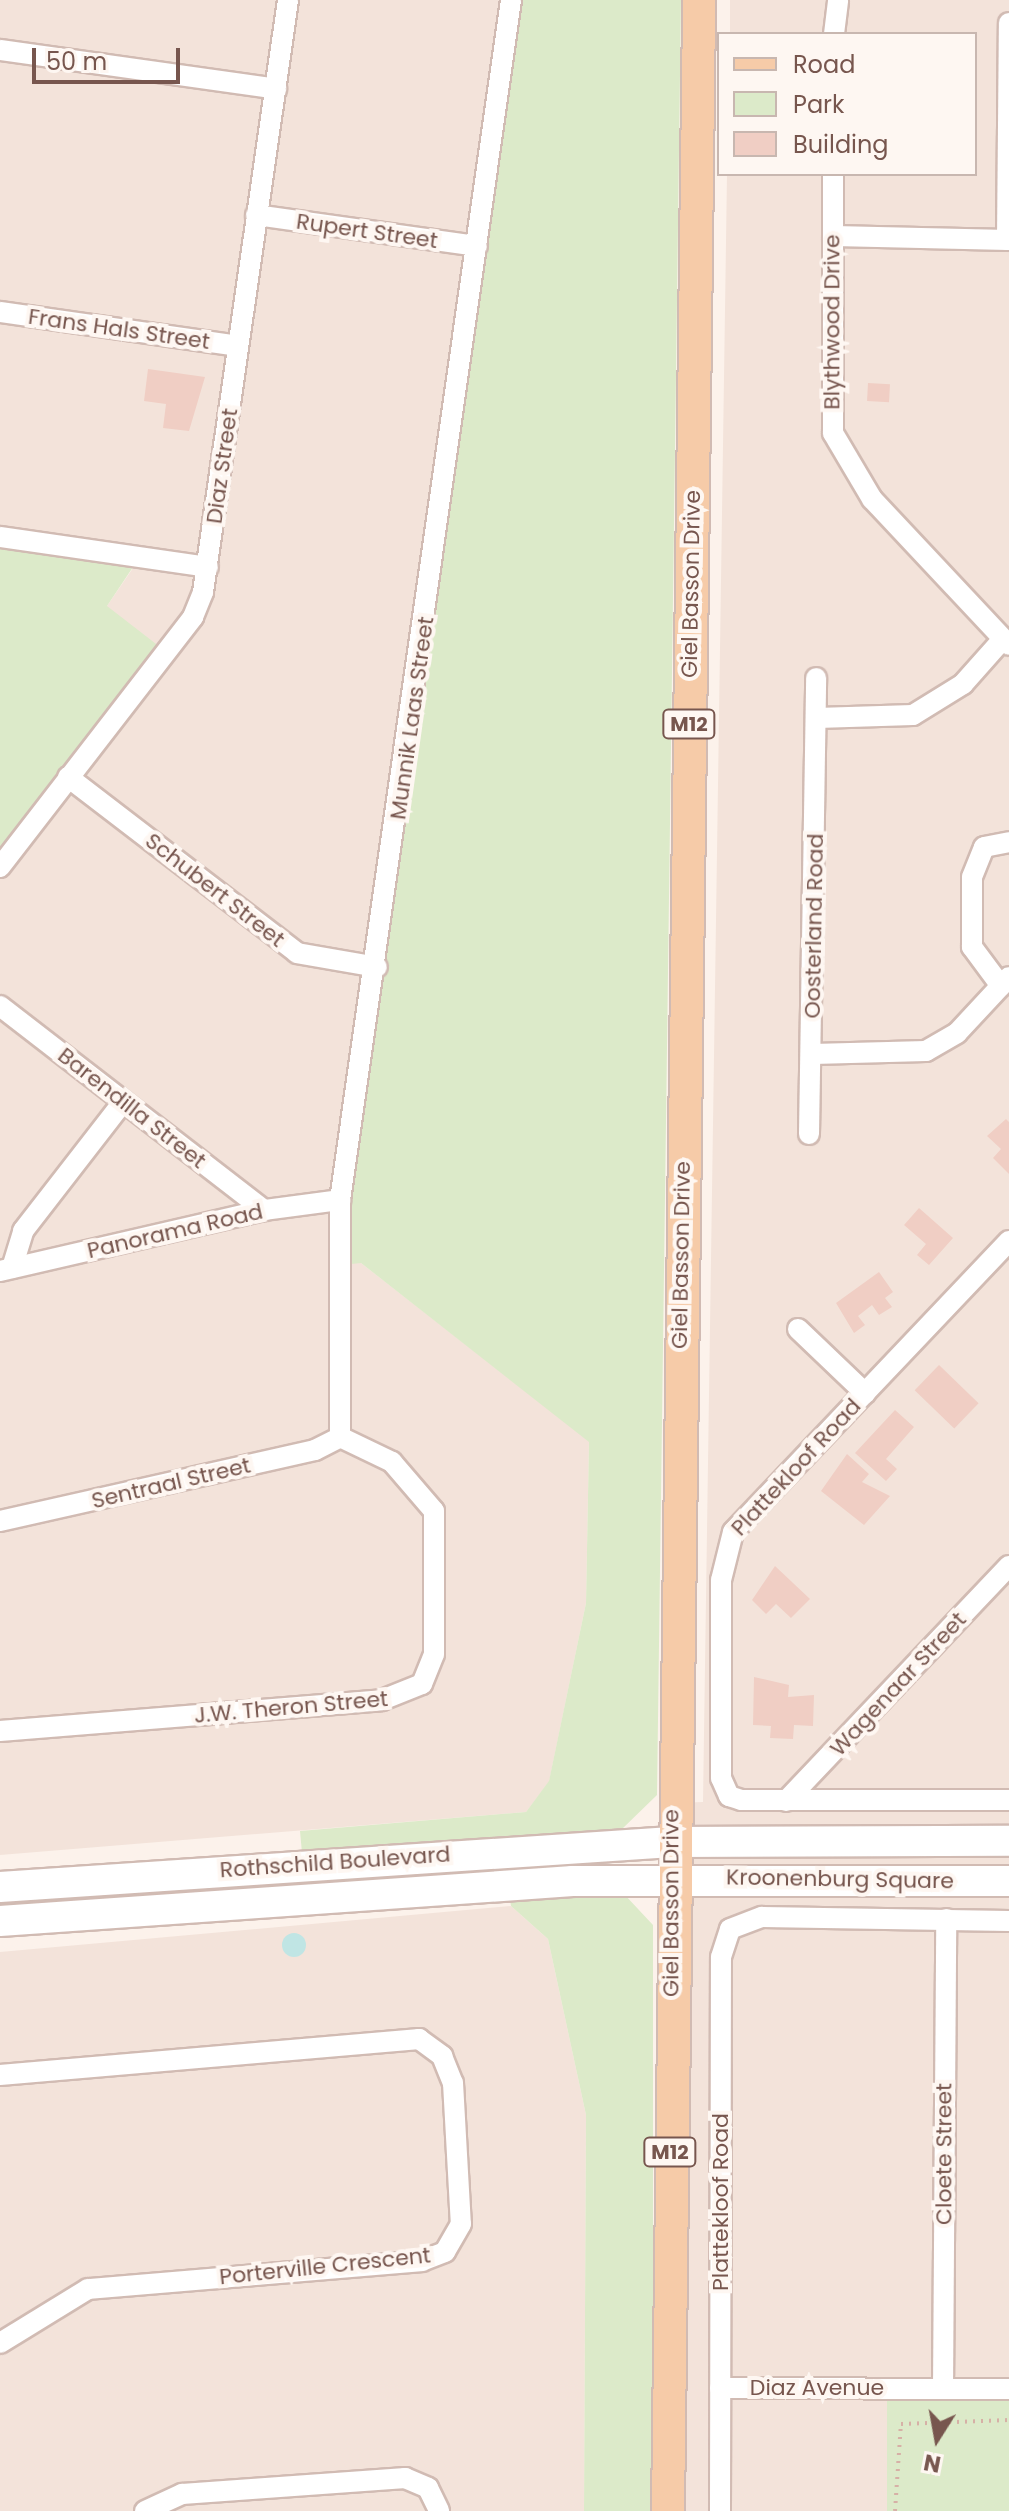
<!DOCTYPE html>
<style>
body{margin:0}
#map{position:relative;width:1009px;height:2511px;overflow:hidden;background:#fcf2eb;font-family:Poppins,sans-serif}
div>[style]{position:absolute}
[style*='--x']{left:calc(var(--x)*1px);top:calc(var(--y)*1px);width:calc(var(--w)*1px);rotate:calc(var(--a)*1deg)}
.residential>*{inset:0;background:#f3e3da}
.green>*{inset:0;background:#dceac9;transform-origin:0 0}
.water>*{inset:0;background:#c0e5e4}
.round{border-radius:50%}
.building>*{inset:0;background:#f0cec4;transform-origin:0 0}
.path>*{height:4px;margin-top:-2px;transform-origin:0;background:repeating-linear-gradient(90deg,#d6b0a6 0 2px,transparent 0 8px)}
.roads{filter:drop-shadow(2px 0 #d1bbb3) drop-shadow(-2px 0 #d1bbb3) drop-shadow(0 2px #d1bbb3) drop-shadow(0 -2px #d1bbb3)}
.street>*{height:20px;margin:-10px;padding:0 10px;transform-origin:10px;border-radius:10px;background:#fff}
.secondary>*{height:30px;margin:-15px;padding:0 15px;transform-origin:15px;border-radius:15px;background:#fff}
.primary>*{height:32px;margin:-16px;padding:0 16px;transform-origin:16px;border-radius:16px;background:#f6cba8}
span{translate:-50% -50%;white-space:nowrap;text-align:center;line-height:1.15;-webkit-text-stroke:8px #fef7f2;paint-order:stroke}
.shield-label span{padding:2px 6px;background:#fef7f2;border:2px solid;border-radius:6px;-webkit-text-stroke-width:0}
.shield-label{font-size:20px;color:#77564e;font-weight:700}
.street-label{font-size:22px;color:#77564e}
.legend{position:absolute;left:717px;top:32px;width:260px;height:144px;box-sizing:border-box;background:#fef7f2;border:2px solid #c8b7b0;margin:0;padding:10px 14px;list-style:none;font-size:24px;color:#77564e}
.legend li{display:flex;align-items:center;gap:16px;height:40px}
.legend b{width:40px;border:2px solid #c8b7b0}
.north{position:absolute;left:897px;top:2399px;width:80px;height:80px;-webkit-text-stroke:6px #fef7f2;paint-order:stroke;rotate:191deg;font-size:22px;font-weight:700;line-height:32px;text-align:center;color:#77564e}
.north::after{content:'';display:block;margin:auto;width:28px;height:36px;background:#77564e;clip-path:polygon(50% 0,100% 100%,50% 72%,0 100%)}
.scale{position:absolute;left:32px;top:48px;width:148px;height:36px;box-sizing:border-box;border:4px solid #77564e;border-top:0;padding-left:10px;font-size:24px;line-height:28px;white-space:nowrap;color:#77564e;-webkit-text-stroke:6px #fef7f2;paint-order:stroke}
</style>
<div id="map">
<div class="residential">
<div style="clip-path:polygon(0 0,522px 0,352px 1192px,351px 1263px,361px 1263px,589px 1441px,586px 1603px,549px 1782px,526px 1812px,0 1855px,0 853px,107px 606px,133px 568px,0 546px)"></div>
<div style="clip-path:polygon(730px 0,1009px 0,1009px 2511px,670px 2511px,673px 1803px,703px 1802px,727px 174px,975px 174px,975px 34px,730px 34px)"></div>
<div style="clip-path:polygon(511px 1906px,548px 1939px,586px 2115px,584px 2511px,0 2511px,0 1952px)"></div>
</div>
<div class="green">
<div style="clip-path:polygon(522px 0,681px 0,657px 1795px,621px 1830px,302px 1853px,300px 1831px,526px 1812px,549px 1781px,586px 1603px,589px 1442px,361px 1263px,351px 1264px,352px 1192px)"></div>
<div style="clip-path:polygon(0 546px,133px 567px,107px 606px,160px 647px,0 853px)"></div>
<div style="clip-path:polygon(509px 1893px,624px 1894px,653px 1925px,653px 2511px,584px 2511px,586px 2115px,548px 1939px,511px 1906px)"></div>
<div style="left:887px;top:2398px;width:122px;height:113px"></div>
</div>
<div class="water">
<div class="round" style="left:282px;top:1933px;width:24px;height:24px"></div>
</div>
<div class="building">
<div style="clip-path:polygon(148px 369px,205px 377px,189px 431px,163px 428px,166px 404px,144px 401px)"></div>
<div style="left:868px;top:383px;width:22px;height:18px;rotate:3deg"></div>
<div style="clip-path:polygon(1006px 1119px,1009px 1122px,1009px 1174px,993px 1158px,1001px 1149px,987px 1136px)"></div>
<div style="clip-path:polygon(919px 1208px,953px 1238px,929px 1265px,917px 1255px,926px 1244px,904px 1225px)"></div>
<div style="clip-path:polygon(879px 1272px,893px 1292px,885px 1298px,892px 1307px,879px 1315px,872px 1305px,858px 1316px,865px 1325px,854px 1333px,836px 1303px)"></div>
<div style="left:939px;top:1365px;width:55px;height:35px;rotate:44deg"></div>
<div style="clip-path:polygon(895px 1410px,914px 1427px,886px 1459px,897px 1469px,886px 1481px,855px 1453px)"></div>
<div style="clip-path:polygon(847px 1454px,869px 1474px,862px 1482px,890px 1496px,864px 1525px,821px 1491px)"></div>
<div style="clip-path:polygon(775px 1566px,810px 1599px,791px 1618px,776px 1604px,766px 1614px,752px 1600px)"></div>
<div style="clip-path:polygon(754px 1677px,789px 1685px,788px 1697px,814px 1695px,813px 1726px,794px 1725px,793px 1739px,770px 1738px,771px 1726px,753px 1725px)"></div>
</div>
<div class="path">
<div style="--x:895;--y:2511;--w:87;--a:-86.1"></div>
<div style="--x:901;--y:2424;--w:108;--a:-2.1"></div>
</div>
<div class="roads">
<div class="street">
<div style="--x:834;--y:34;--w:34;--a:-83"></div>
<div style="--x:0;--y:50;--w:279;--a:8"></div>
<div style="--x:833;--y:174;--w:259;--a:90"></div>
<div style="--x:833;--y:433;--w:77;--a:59.4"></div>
<div style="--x:872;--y:499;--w:200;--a:46.8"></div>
<div style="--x:256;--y:215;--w:223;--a:8"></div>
<div style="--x:833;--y:236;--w:176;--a:1.3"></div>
<div style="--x:1007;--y:240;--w:217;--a:-89.5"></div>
<div style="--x:0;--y:312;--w:240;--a:8.1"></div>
<div style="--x:0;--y:537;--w:210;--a:8.2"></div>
<div style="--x:817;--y:718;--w:96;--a:-1.8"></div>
<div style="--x:913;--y:715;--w:59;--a:-31.8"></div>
<div style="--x:963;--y:684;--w:60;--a:-48.4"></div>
<div style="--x:68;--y:777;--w:289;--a:37.5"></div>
<div style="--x:297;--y:953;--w:81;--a:9.9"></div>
<div style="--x:0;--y:867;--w:316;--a:-52.3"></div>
<div style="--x:193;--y:617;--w:27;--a:-68"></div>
<div style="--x:203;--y:592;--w:598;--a:-81.83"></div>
<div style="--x:1001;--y:986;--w:49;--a:-126.6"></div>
<div style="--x:972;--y:947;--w:70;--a:-90"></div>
<div style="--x:972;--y:877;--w:32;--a:-68"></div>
<div style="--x:984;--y:847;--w:25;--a:-11"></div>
<div style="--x:0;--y:1006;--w:334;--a:37.7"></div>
<div style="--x:813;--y:1054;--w:113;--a:-1.5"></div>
<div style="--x:926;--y:1051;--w:36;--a:-30"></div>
<div style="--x:957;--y:1033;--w:76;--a:-47.1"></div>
<div style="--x:809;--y:1134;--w:456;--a:-89.1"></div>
<div style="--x:1009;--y:1241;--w:401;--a:133.5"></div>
<div style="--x:733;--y:1532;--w:49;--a:104"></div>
<div style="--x:721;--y:1580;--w:198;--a:90"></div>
<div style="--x:721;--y:1778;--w:20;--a:66"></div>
<div style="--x:729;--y:1796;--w:13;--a:18"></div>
<div style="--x:741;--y:1800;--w:268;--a:0"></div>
<div style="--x:12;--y:1268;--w:39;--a:-73"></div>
<div style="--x:23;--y:1231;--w:163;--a:-52.2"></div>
<div style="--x:0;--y:1271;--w:271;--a:-13"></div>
<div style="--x:264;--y:1210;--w:77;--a:-7.5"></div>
<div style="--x:798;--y:1329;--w:93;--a:43.7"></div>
<div style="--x:340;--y:1437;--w:237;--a:-90"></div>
<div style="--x:340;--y:1200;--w:1212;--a:-81.89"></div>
<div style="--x:0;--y:1521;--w:323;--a:-12.7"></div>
<div style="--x:315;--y:1450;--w:28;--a:-27"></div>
<div style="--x:0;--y:1731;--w:383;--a:-4.6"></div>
<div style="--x:382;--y:1700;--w:43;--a:-21.8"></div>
<div style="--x:422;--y:1684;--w:32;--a:-68"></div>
<div style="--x:434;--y:1654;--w:143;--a:-90"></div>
<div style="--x:434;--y:1511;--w:65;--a:-130.6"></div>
<div style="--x:392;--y:1462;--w:58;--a:-154.3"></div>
<div style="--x:786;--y:1801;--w:324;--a:-46.5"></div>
<div style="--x:0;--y:2075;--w:421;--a:-4.9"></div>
<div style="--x:419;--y:2039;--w:29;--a:36"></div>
<div style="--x:442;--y:2056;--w:29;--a:68"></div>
<div style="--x:453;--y:2083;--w:141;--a:86.8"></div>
<div style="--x:461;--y:2224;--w:32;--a:120"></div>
<div style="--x:445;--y:2252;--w:25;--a:159"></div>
<div style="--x:422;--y:2261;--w:335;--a:175.2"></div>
<div style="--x:88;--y:2289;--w:103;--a:148.5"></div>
<div style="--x:720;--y:2388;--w:289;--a:0.2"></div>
<div style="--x:943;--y:2389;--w:470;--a:-89.6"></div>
<div style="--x:145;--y:2511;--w:41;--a:-24.7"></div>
<div style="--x:182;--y:2494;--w:224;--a:-4.1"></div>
<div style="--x:405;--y:2478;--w:25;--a:23"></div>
<div style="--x:428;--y:2488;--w:25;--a:64"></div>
<div style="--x:720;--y:2511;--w:554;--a:-89.9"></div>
<div style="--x:721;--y:1957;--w:29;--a:-72"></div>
<div style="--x:730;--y:1929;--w:34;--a:-21"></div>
<div style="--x:762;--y:1917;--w:247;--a:0.9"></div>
</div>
<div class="secondary">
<div style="--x:0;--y:1887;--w:673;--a:-3.84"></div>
<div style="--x:671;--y:1842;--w:338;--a:-0.2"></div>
<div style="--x:0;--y:1921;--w:574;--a:-3.99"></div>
<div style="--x:573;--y:1881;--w:436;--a:0"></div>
</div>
<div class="primary">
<div style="--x:668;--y:2511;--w:2511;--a:-89.29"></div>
</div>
</div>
<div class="shield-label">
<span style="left:689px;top:724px">M12</span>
<span style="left:670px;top:2152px">M12</span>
</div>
<div class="street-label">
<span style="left:367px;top:231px;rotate:8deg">Rupert Street</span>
<span style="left:832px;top:322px;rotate:-90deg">Blythwood Drive</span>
<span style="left:119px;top:329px;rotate:8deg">Frans Hals Street</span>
<span style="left:222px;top:466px;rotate:-82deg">Diaz Street</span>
<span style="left:691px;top:584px;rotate:-89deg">Giel Basson Drive</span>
<span style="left:412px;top:718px;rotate:-82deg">Munnik Laas Street</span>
<span style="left:215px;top:890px;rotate:38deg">Schubert Street</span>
<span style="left:814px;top:926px;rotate:-89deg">Oosterland Road</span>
<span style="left:132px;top:1108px;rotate:38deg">Barendilla Street</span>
<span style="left:175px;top:1231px;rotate:-13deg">Panorama Road</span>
<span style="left:681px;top:1255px;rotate:-89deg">Giel Basson Drive</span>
<span style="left:796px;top:1467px;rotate:-47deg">Plattekloof Road</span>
<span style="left:171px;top:1483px;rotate:-13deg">Sentraal Street</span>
<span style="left:898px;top:1684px;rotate:-47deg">Wagenaar Street</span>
<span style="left:291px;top:1707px;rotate:-5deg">J.W. Theron Street</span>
<span style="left:335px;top:1862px;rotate:-4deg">Rothschild Boulevard</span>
<span style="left:840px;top:1879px;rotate:1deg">Kroonenburg Square</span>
<span style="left:671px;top:1903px;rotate:-90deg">Giel Basson Drive</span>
<span style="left:944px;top:2154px;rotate:-90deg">Cloete Street</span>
<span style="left:721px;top:2202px;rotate:-90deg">Plattekloof Road</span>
<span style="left:325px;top:2266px;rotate:-6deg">Porterville Crescent</span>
<span style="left:817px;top:2388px">Diaz Avenue</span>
</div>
<ul class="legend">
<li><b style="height:10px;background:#f6cba8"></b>Road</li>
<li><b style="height:22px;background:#dceac9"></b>Park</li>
<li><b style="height:22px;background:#f0cec4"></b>Building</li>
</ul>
<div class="north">N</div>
<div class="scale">50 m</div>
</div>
